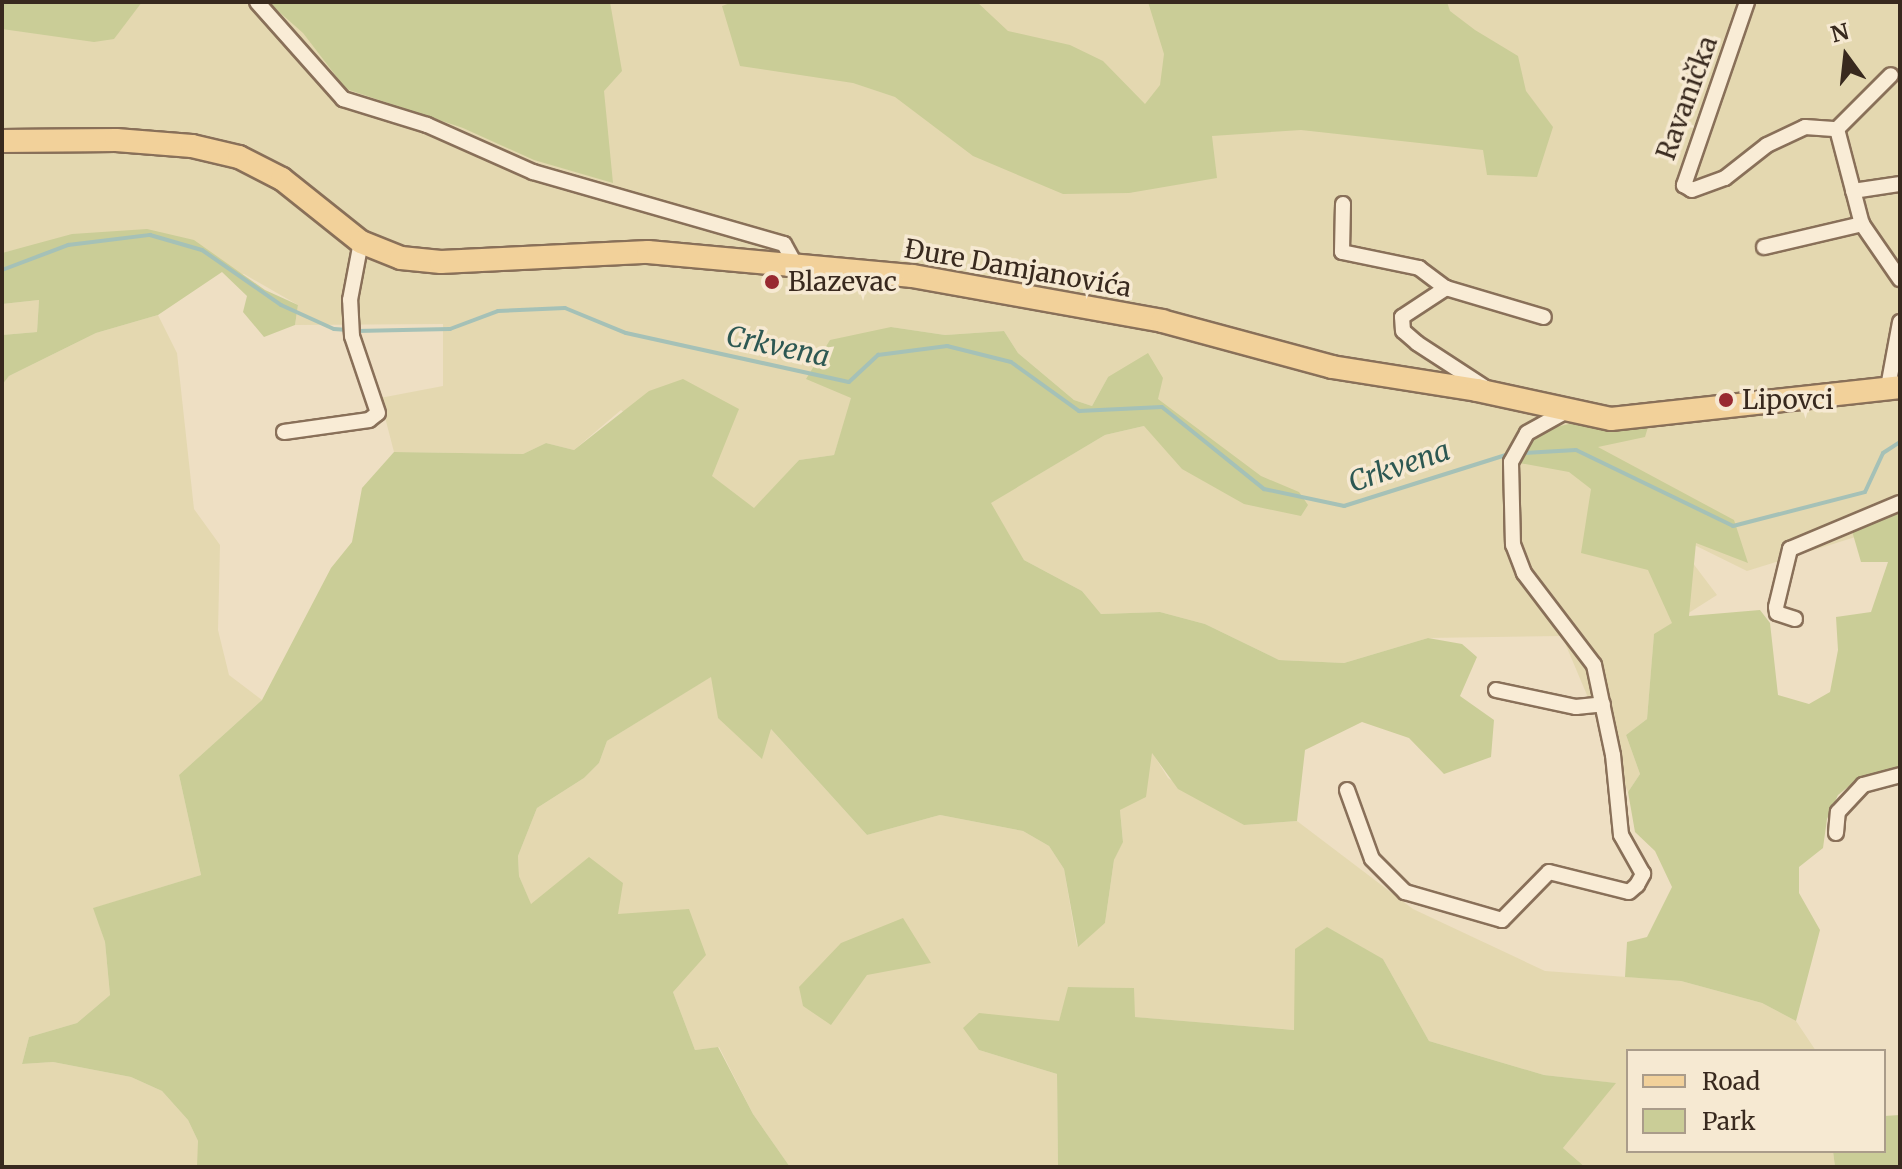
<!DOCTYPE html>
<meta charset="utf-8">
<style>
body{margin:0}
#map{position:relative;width:1902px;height:1169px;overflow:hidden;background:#eedfc3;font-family:Merriweather,serif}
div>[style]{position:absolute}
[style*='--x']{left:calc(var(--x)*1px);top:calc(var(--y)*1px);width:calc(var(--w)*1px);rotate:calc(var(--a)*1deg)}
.farmland>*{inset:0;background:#e4d8b0}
.green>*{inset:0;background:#cacd97}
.stream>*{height:4px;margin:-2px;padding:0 2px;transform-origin:2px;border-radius:2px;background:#a5c1b7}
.roads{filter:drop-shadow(2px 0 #897059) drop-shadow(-2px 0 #897059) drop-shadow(0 2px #897059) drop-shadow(0 -2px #897059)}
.street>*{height:14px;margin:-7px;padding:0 7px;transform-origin:7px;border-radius:7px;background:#f9ecd6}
.primary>*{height:22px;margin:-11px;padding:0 11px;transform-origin:11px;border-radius:11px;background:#f2d19a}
.dots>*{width:22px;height:22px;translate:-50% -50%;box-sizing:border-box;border:4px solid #f6e9d2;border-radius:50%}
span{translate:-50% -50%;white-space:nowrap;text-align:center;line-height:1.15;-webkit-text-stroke:7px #f6e9d2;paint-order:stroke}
.street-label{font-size:26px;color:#38291e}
.poi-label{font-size:26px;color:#38291e}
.left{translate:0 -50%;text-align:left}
.water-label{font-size:28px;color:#2d5853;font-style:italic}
.frame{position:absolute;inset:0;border:4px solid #38291e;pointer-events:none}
.legend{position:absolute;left:1626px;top:1049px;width:260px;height:104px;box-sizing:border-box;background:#f6e9d2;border:2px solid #aa9c8a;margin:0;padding:10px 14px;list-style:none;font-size:24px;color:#38291e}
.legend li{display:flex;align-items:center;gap:16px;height:40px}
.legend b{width:40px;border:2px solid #aa9c8a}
.north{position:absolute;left:1806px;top:16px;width:80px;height:80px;-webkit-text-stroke:6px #f6e9d2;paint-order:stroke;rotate:345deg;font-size:22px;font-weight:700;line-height:32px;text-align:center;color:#38291e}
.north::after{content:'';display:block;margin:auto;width:28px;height:36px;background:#38291e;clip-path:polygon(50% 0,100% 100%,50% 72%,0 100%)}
</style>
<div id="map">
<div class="farmland">
<div style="clip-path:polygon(2px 2px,1900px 2px,1900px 523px,1747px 571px,1670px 533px,1717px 595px,1654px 635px,1647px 719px,1626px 735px,1640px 774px,1628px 792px,1562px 636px,1428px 638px,1344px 663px,1279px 660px,1205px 624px,1160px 612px,1101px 614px,1082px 591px,1024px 560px,990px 503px,1105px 435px,1144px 426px,1108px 377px,1092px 406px,1074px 400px,1018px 353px,1004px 331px,945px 335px,891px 327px,852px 398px,834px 455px,799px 460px,754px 509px,621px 410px,574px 450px,546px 443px,523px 454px,394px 452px,380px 398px,443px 386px,443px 324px,295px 325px,298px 305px,244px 274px,18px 249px,2px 253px)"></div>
<div style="clip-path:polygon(39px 300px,37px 332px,2px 335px,2px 304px)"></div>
<div style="clip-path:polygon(158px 315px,177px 353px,194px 509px,220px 545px,218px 630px,229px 675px,262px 700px,179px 775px,201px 875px,94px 908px,105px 942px,110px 995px,77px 1023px,29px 1037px,22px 1064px,53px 1062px,131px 1077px,162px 1091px,188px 1120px,198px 1141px,199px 1162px,197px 1167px,2px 1167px,2px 385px,9px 376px,96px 333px)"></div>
<div style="clip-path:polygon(712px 676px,762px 758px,770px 728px,867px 835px,940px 815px,1023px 831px,1049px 846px,1064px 869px,1077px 946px,1105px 923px,1114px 860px,1123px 841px,1120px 810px,1152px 752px,1168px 778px,1244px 825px,1297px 821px,1413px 909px,1545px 971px,1681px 981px,1762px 1003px,1796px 1021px,1816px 1051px,1628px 1051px,1628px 1151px,1833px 1151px,1835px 1167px,1585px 1167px,1563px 1148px,1615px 1083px,1544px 1075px,1429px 1041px,1383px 959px,1295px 949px,1295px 1030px,1134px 1017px,1133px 988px,1069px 987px,1059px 1021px,979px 1050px,1057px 1074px,1058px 1167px,790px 1167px,753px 1114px,719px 1047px,695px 1050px,673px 992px,618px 914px,531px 905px,519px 876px,518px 856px,537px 808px,584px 778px,599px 763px,607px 741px)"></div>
</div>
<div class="green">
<div style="clip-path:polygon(2px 2px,142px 2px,114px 39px,94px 42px,2px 29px)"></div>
<div style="clip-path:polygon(268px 2px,610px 2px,622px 71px,604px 91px,613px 183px,534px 160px,463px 128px,346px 89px,303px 33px)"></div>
<div style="clip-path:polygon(733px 2px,977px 2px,1008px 31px,1070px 45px,1103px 61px,1145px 104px,1160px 85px,1164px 54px,1148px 2px,1447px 2px,1450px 11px,1475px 30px,1518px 56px,1526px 91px,1553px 127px,1537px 177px,1487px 175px,1483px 150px,1301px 130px,1212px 136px,1217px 178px,1129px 193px,1063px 194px,973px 156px,895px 97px,853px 83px,740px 66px,722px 6px)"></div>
<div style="clip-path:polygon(147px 229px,194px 240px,265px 290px,298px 305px,295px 325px,264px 337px,243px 312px,247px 296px,222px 272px,158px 315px,96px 333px,9px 376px,2px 385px,2px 335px,37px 332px,39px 300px,2px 304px,2px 253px,72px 234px)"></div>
<div style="clip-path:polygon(891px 327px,945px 335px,1004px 331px,1018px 353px,1074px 400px,1092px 406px,1108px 377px,1148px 353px,1163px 378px,1158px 399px,1261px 476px,1299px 492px,1308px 505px,1301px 516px,1244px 504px,1182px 469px,1144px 426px,1105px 435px,991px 503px,1024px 560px,1082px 591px,1101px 614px,1160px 612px,1205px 624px,1279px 660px,1344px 663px,1428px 638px,1462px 644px,1477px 657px,1460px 696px,1494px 720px,1491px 757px,1444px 774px,1409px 738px,1362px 722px,1305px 750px,1297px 821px,1244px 825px,1178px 789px,1152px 753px,1146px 797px,1120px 810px,1123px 842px,1114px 860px,1105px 923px,1078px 947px,1064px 869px,1049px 846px,1023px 831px,940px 815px,867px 835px,771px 729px,762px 759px,718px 718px,711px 677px,607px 741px,599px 763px,584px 778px,537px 808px,518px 856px,519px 876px,531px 904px,589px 857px,623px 883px,618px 914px,689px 909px,706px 955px,673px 992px,695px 1050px,718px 1047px,753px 1114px,790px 1167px,197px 1167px,198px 1141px,188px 1120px,162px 1091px,131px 1077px,53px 1062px,22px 1064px,29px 1037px,77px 1023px,110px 995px,105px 942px,93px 908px,201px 875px,179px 775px,262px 700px,331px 568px,352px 542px,362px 488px,394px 452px,523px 454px,546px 443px,574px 450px,649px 391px,683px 379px,739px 409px,712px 476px,754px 508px,799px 460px,834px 455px,851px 398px,806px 379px,830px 340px)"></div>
<div style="clip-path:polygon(1578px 422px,1648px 427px,1645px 437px,1598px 447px,1734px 520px,1748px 563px,1696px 543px,1689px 616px,1760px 610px,1770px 623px,1778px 695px,1809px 704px,1830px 692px,1838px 650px,1836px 617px,1871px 612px,1888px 562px,1861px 562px,1852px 531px,1900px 510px,1900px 769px,1859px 778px,1838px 795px,1827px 819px,1823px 848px,1799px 867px,1799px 893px,1820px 930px,1796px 1021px,1762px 1003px,1681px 981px,1625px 977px,1627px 942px,1647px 937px,1672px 887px,1655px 851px,1635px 832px,1628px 792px,1640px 774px,1626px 735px,1647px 719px,1654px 634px,1672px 623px,1648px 570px,1581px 553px,1591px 489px,1569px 472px,1514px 462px,1534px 432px)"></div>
<div style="clip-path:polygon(903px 918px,931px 963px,867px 975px,831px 1025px,803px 1006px,799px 987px,841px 943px)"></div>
<div style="clip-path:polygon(1327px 927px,1383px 959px,1429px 1041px,1544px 1075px,1616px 1083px,1563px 1148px,1585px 1167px,1058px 1167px,1057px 1074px,979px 1050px,963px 1028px,979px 1013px,1059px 1021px,1068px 987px,1134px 988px,1135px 1017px,1294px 1030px,1295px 949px)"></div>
<div style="clip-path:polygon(1900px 1115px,1900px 1167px,1835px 1167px,1833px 1151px,1884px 1151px,1884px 1116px)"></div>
</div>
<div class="stream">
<div style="--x:2;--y:270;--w:71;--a:-20.7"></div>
<div style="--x:68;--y:245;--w:83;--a:-7"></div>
<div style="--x:150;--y:235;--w:54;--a:16.1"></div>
<div style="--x:202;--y:250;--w:96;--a:34.8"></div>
<div style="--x:281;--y:305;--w:58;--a:24.4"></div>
<div style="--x:334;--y:329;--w:14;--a:4"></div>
<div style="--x:356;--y:331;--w:94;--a:-1.2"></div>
<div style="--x:450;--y:329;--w:51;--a:-20.6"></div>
<div style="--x:498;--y:311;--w:67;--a:-2.6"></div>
<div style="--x:565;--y:308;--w:66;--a:22.3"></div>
<div style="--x:626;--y:333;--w:228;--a:12.4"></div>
<div style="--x:849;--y:382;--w:40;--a:-43"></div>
<div style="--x:878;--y:355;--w:70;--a:-7.4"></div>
<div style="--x:947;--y:346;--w:66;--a:14"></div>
<div style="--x:1011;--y:362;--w:84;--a:35.8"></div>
<div style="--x:1079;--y:411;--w:83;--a:-2.8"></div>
<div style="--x:1162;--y:407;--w:131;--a:38.8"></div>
<div style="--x:1264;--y:489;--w:82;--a:12"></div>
<div style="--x:1344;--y:506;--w:173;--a:-17.5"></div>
<div style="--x:1522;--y:453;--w:54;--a:-3.2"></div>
<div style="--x:1576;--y:450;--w:174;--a:25.8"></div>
<div style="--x:1733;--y:526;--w:136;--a:-14.4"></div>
<div style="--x:1865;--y:492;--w:43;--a:-65.2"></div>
<div style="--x:1883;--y:453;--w:20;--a:-33"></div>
</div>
<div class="roads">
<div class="street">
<div style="--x:257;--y:2;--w:130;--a:48.4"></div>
<div style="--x:343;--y:99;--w:88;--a:17.2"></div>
<div style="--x:427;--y:125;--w:116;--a:23.9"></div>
<div style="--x:533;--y:172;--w:261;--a:16"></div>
<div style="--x:784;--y:244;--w:25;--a:61"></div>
<div style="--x:1747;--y:2;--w:194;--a:109"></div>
<div style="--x:1684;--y:185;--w:9;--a:32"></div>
<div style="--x:1692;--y:190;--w:35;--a:-20"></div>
<div style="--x:1725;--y:178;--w:53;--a:-38.2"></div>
<div style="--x:1767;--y:145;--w:42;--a:-25.3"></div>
<div style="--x:1805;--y:127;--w:32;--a:4"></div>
<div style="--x:1837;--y:129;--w:98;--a:75.3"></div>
<div style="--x:1862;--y:224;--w:67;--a:55.4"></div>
<div style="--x:1837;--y:129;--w:76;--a:-45"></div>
<div style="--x:1853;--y:191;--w:48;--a:-8.5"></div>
<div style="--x:1343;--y:204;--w:48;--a:91.2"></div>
<div style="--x:1342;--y:252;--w:79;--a:11.7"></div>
<div style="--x:1419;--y:268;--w:34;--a:37"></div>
<div style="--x:1764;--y:247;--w:101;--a:-13.2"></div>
<div style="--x:1888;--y:387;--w:66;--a:-79.5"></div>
<div style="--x:1489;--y:390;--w:86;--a:-146.9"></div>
<div style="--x:1417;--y:343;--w:18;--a:-139"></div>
<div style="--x:1403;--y:331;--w:14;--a:-94"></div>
<div style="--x:1402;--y:317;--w:53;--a:-33.4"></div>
<div style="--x:1446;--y:288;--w:102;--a:16.5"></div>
<div style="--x:284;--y:432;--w:86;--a:-8"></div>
<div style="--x:369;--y:420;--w:11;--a:-38"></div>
<div style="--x:378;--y:413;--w:81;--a:-108.7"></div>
<div style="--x:352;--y:336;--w:36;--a:-93"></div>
<div style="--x:350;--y:300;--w:59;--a:-79.3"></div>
<div style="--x:1795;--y:619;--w:19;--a:-162"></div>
<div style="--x:1777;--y:613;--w:6;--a:-99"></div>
<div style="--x:1776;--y:607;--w:60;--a:-76.4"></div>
<div style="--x:1790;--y:549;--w:119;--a:-22.7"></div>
<div style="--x:1496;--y:690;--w:82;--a:12"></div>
<div style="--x:1576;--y:707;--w:27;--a:-6"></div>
<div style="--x:1347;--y:790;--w:73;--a:70.1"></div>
<div style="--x:1372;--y:859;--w:47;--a:45"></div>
<div style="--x:1405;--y:892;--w:101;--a:16.1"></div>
<div style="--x:1502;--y:920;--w:67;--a:-45.6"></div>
<div style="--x:1549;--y:872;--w:82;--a:14"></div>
<div style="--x:1629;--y:892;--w:11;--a:-41"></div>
<div style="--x:1637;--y:885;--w:13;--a:-61"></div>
<div style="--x:1643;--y:874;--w:45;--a:-119.4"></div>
<div style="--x:1621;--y:835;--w:80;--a:-95.7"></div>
<div style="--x:1613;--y:755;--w:92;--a:-101.9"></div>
<div style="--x:1594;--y:665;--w:116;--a:-127.3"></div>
<div style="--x:1524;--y:573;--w:30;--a:-111"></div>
<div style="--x:1513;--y:545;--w:83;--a:-91.4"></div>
<div style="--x:1511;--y:462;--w:33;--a:-61"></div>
<div style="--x:1527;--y:433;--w:43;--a:-28.9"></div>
<div style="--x:1836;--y:833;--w:21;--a:-85"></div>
<div style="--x:1838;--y:812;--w:37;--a:-47"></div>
<div style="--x:1863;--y:785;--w:38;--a:-15"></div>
</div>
<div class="primary">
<div style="--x:2;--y:141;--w:114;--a:-0.5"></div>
<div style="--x:116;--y:140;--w:76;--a:4.5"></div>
<div style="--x:192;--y:146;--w:48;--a:13.2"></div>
<div style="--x:239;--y:157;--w:48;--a:27.1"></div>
<div style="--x:282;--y:179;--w:101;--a:38.6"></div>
<div style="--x:361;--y:242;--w:43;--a:21.8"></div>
<div style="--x:401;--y:258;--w:40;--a:5.7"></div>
<div style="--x:441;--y:262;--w:207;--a:-2.8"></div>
<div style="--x:648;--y:252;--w:266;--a:5.2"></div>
<div style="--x:913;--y:276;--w:253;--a:10.2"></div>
<div style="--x:1162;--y:321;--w:176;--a:15.1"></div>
<div style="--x:1332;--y:367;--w:147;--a:9"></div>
<div style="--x:1477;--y:390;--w:137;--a:12.2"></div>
<div style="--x:1611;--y:419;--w:291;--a:-6.3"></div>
</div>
</div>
<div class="dots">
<div style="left:772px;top:282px;background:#982931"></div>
<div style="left:1726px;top:400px;background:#982931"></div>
</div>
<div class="street-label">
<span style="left:1687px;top:98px;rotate:-70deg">Ravanička</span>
<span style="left:1018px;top:268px;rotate:10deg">Đure Damjanovića</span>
</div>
<div class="poi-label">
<span class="left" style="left:788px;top:282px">Blazevac</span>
<span class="left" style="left:1742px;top:400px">Lipovci</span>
</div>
<div class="water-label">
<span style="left:778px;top:346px;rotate:12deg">Crkvena</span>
<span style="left:1399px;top:466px;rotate:-19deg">Crkvena</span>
</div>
<div class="frame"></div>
<ul class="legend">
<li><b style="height:10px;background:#f2d19a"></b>Road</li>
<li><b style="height:22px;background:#cacd97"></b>Park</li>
</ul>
<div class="north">N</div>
</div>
